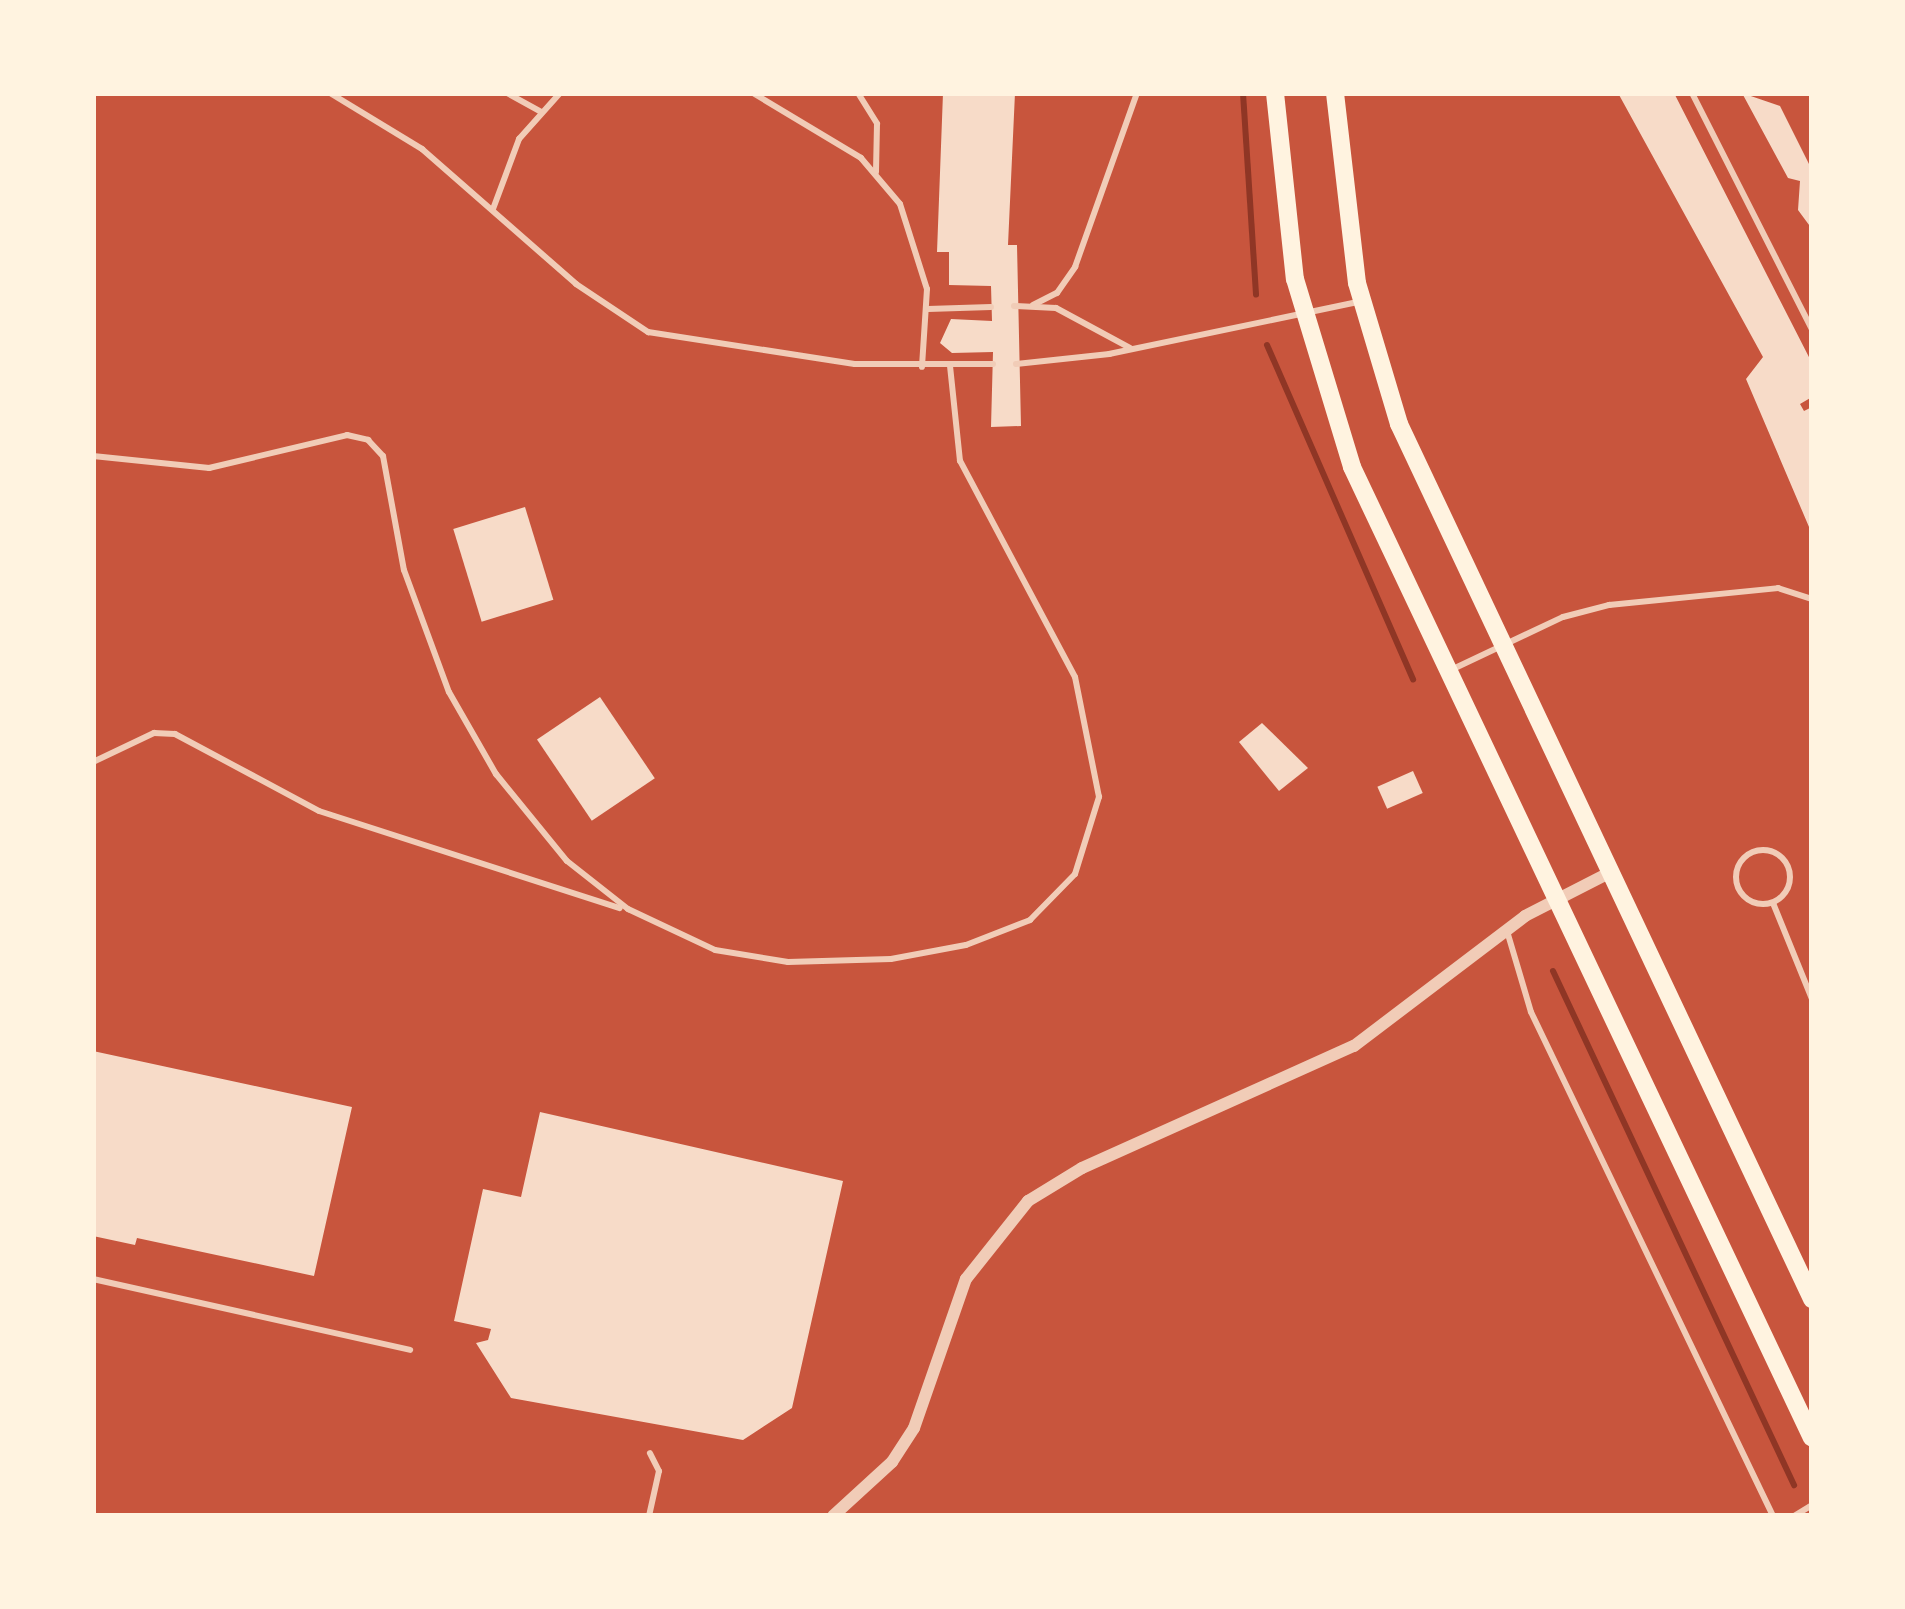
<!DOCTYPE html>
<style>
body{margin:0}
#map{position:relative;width:1905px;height:1609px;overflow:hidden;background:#c8553d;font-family:Spectral,serif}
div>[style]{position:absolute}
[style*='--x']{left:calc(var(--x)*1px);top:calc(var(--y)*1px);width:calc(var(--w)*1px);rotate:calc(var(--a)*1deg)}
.stream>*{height:6px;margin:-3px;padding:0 3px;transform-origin:3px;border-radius:3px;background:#8f3625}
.building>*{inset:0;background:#f7dbc8;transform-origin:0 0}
.service>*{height:6px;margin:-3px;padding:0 3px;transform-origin:3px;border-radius:3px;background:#f1ccb7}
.service>.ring{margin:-3px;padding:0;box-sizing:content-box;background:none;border:6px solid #f1ccb7;border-radius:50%}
.minor>*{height:12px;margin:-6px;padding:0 6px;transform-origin:6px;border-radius:6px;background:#f1ccb7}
.primary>*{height:18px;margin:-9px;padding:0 9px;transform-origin:9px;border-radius:9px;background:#fff3e0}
span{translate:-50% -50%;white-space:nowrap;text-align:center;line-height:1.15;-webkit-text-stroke:12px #fff3e0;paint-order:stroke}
.frame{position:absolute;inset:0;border:96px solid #fff3e0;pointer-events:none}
</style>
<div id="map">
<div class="stream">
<div style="--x:1243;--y:93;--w:202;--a:86.3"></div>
<div style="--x:1267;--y:345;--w:365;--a:66.4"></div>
<div style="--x:1553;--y:971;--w:568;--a:64.88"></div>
</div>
<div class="building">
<div style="clip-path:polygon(943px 93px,1015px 93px,1008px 245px,1017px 245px,1021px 426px,991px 427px,993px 352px,952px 353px,940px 343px,951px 319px,992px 321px,991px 286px,949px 285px,949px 252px,937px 252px)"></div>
<div style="clip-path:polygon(1618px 93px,1674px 93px,1812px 363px,1812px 397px,1800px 404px,1804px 411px,1812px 407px,1812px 534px,1746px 379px,1763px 357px)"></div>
<div style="clip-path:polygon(1742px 93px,1780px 106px,1812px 170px,1812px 229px,1798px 210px,1800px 181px,1788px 178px)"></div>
<div style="left:525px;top:507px;width:97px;height:75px;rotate:73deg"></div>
<div style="left:600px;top:697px;width:98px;height:76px;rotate:56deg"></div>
<div style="clip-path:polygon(1262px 723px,1308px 768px,1279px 791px,1239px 742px)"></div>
<div style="left:1413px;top:771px;width:24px;height:39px;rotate:66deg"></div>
<div style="clip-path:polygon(93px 1051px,352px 1107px,314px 1276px,137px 1238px,135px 1245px,93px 1236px)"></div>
<div style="clip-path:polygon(540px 1112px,843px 1181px,792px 1408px,743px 1440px,511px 1398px,476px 1343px,488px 1340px,491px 1329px,454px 1321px,483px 1189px,521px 1197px)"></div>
</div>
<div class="service">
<div style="--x:330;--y:93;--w:108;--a:31.3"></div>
<div style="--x:422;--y:149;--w:205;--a:41.2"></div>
<div style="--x:576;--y:284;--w:87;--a:33.7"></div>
<div style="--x:648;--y:332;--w:209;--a:8.8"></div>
<div style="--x:855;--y:364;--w:138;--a:0"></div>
<div style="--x:507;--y:93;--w:38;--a:29"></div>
<div style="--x:753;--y:93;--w:126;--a:31"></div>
<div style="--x:861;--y:158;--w:60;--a:49.7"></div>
<div style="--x:900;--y:204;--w:89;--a:72.4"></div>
<div style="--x:927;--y:289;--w:78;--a:93.7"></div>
<div style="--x:858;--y:93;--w:36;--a:58"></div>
<div style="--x:877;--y:124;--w:48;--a:91.2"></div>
<div style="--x:1692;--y:93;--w:266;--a:63.1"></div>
<div style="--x:493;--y:209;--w:75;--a:-69.6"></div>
<div style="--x:519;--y:139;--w:62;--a:-48.3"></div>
<div style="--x:1033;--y:305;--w:27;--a:-27"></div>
<div style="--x:1057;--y:293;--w:32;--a:-55"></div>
<div style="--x:1075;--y:267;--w:185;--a:-70.4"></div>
<div style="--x:1014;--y:306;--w:42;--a:2.7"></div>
<div style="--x:1056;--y:308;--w:84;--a:28.4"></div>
<div style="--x:928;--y:309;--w:63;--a:-1.8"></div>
<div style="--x:1016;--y:364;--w:94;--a:-6.1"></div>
<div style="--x:1109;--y:354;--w:254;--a:-11.8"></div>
<div style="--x:93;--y:456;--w:117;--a:5.9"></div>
<div style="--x:209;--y:468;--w:142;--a:-13.4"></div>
<div style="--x:347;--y:435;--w:22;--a:13"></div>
<div style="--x:368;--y:440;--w:22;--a:47"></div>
<div style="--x:383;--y:456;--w:116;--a:79.6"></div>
<div style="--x:404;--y:570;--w:130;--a:69.8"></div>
<div style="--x:449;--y:692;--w:95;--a:60.2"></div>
<div style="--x:496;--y:774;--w:112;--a:50.8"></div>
<div style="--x:567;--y:861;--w:78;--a:38.2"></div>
<div style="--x:628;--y:909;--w:96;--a:25.2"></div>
<div style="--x:715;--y:950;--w:74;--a:9.3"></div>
<div style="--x:788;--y:962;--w:103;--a:-1.7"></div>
<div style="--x:891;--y:959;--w:76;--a:-10.6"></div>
<div style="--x:966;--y:945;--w:69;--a:-21.3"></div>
<div style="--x:1030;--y:920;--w:64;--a:-45.6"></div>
<div style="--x:1075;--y:874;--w:81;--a:-72.7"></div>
<div style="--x:1099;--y:797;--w:122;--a:-101.3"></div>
<div style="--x:1075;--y:677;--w:245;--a:-118"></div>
<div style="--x:960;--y:461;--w:96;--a:-96"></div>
<div style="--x:1455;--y:668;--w:119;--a:-25.3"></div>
<div style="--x:1563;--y:617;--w:48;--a:-14.6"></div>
<div style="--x:1609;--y:605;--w:170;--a:-5.7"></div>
<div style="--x:1778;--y:588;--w:36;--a:18"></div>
<div style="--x:93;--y:762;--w:68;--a:-25.4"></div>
<div style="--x:154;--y:733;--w:21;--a:3"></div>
<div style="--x:175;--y:734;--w:163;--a:28.1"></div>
<div style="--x:319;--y:811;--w:316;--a:17.9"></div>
<div class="ring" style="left:1736px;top:850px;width:48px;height:48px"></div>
<div style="--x:1773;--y:903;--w:104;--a:67.9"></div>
<div style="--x:1507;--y:931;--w:84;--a:73.5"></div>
<div style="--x:1531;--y:1012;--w:559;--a:64.35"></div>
<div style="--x:93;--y:1279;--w:325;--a:12.6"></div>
<div style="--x:649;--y:1516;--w:46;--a:-77.5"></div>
<div style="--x:659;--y:1471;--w:20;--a:-117"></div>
<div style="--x:1794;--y:1516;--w:21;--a:-31"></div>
</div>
<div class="minor">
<div style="--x:833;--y:1516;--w:80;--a:-42.5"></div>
<div style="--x:892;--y:1462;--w:40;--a:-57.1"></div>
<div style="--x:914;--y:1428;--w:158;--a:-70.8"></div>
<div style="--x:966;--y:1279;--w:100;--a:-51.5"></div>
<div style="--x:1028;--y:1201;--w:63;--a:-31.4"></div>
<div style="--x:1082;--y:1168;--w:298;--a:-24.2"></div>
<div style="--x:1354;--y:1046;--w:215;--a:-37.2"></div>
<div style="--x:1525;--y:916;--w:94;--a:-27.1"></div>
</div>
<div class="primary">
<div style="--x:1275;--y:93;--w:187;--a:83.9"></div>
<div style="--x:1295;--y:279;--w:196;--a:73.1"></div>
<div style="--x:1352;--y:467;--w:1074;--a:64.65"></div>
<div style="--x:1335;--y:93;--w:191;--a:83.4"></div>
<div style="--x:1357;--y:283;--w:147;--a:73.4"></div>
<div style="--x:1399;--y:424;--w:968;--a:64.73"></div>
</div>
<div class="frame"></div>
</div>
